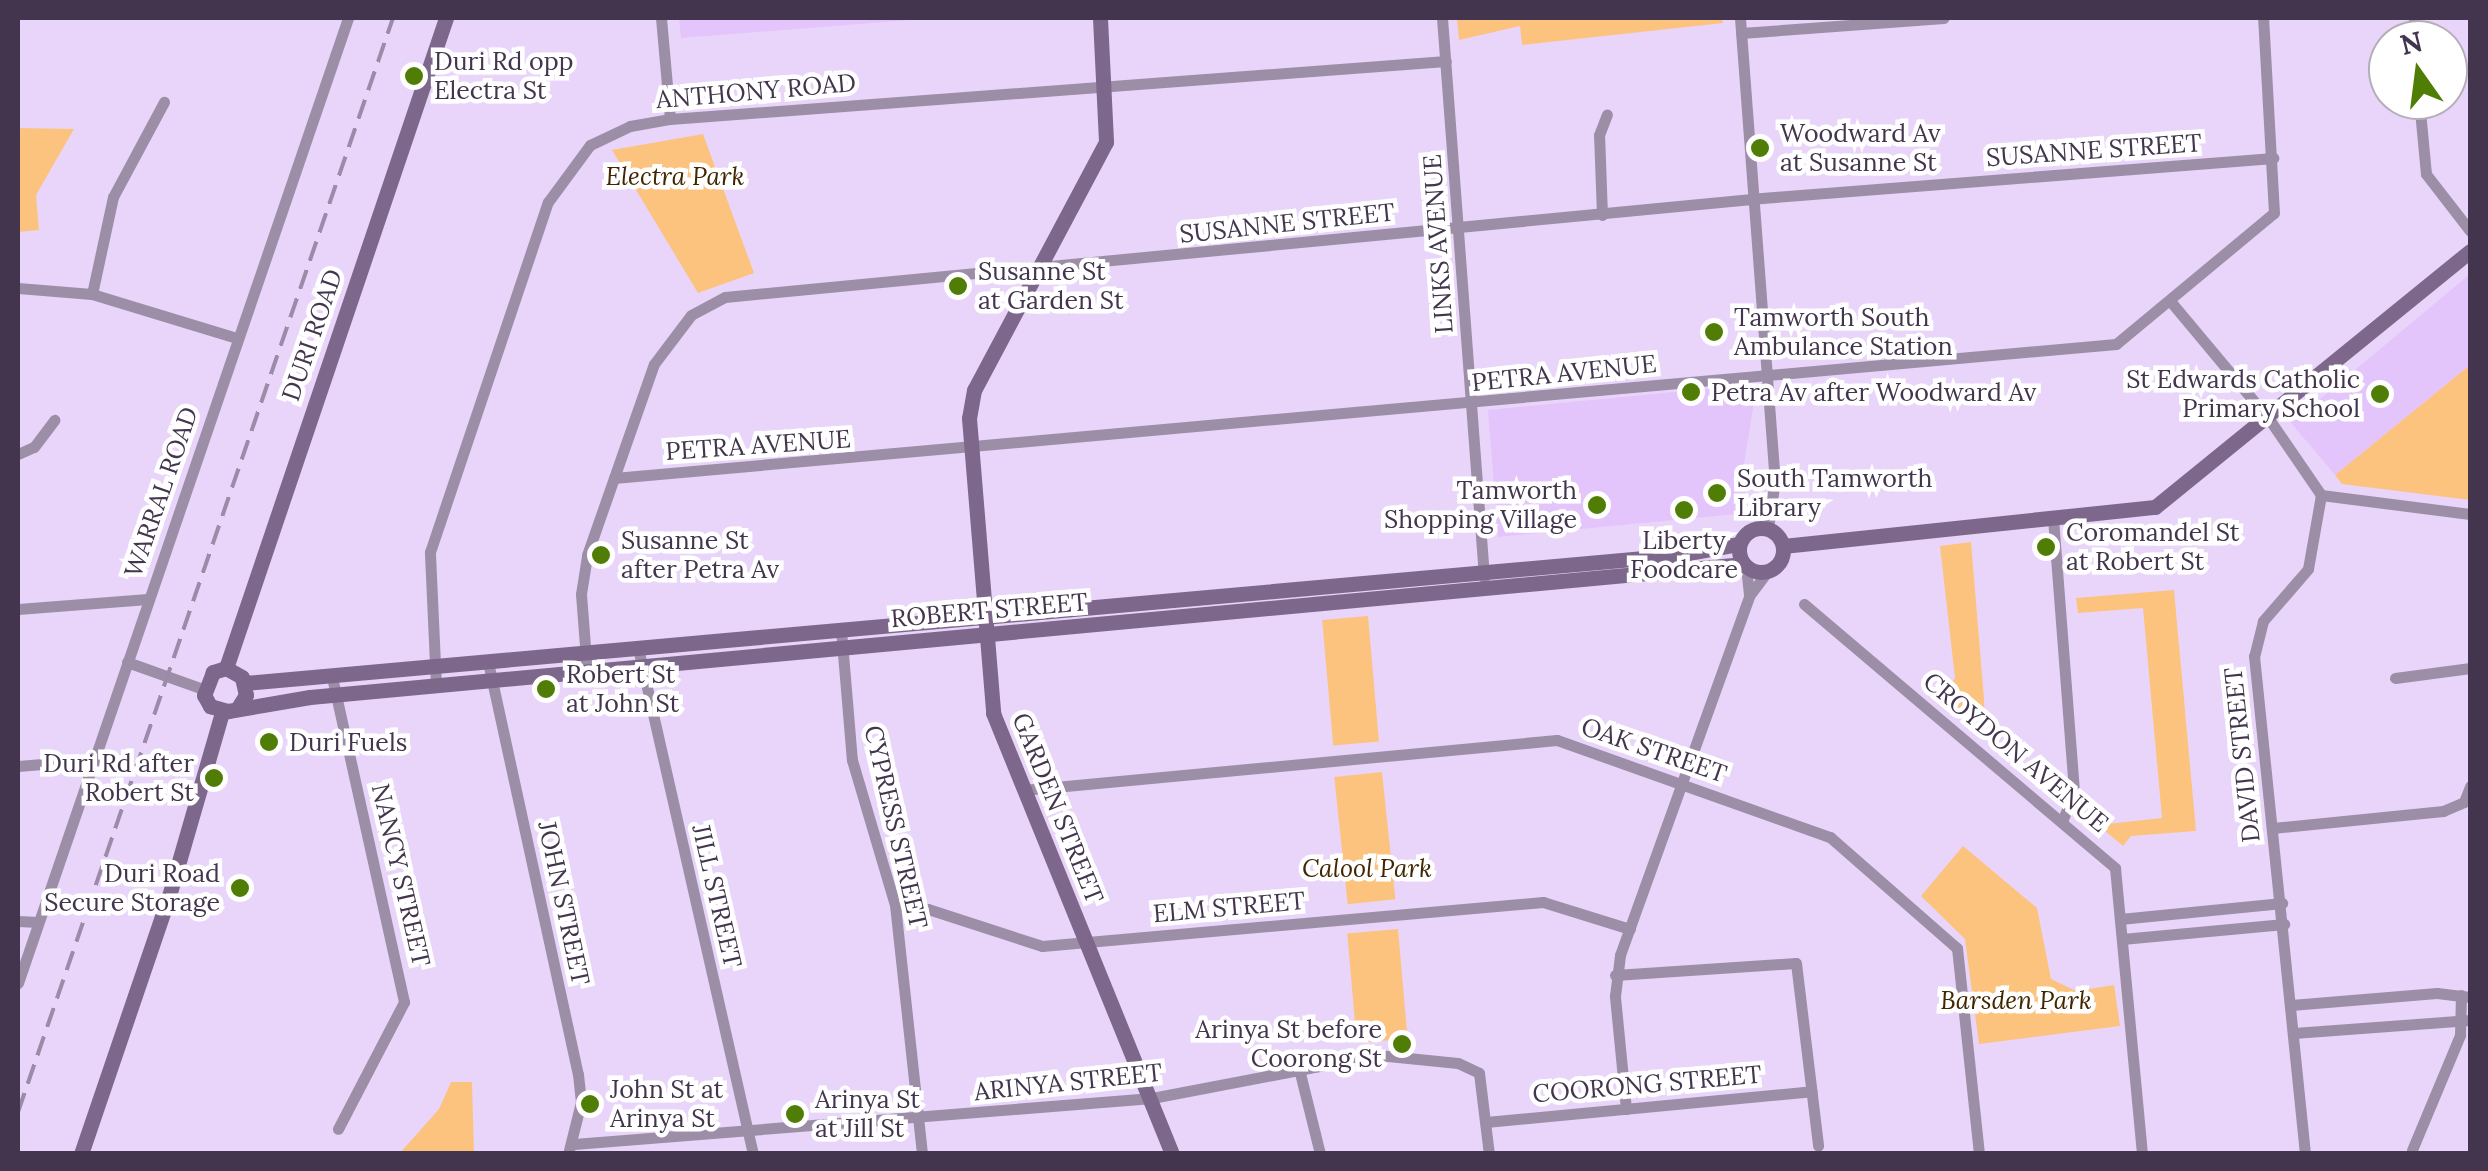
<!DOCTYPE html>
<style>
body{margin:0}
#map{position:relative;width:2488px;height:1171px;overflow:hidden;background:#ead5fa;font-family:Lora,serif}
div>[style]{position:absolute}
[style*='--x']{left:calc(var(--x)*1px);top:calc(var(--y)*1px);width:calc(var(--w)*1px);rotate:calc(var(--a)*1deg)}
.built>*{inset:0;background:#e4c5fb}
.green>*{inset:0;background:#fcc37e;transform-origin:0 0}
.street>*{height:11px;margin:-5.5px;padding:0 5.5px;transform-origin:5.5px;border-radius:5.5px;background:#9d8ea8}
.secondary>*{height:15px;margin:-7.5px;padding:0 7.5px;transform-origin:7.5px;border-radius:7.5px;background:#7d688c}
.secondary>.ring{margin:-7.5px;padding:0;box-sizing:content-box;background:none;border:15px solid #7d688c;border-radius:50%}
.rail>*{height:4px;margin-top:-2px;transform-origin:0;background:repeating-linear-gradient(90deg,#9c8aa9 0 20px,transparent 0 30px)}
.dots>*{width:28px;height:28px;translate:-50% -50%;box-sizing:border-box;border:5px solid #fff;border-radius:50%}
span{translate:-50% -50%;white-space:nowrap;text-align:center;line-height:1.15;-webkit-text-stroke:9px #fff;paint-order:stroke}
.poi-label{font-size:25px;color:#43354d}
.left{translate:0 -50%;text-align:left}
.right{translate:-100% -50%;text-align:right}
.street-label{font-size:25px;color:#43354d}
.park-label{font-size:25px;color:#412600;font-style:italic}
.frame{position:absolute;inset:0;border:20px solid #43354d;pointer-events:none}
.north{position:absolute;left:2368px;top:20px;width:100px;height:100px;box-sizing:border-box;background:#fff;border:2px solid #b4aeb8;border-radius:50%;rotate:346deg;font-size:28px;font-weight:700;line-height:40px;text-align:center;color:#43354d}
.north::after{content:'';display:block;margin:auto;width:35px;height:45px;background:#507d05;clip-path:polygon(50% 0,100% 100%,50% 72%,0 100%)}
</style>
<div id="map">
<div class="built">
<div style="clip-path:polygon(679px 18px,936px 18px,681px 38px)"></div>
<div style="clip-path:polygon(2470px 274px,2470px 365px,2335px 475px,2291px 423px)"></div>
<div style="clip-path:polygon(1757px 384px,1743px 470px,1747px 513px,1498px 537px,1488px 410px)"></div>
</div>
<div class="green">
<div style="clip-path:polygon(1457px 18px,1722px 18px,1723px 23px,1522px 45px,1520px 26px,1459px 40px)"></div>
<div style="clip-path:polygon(18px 128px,74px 129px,36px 195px,39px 230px,18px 232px)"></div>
<div style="clip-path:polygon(703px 134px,754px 273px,698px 293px,612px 150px)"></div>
<div style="clip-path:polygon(2470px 365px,2470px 500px,2342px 484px,2335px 475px)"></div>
<div style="clip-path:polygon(1971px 542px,1984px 699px,1985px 738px,1940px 700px,1955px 678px,1940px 546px)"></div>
<div style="clip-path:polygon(2174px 590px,2196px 831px,2131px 836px,2123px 846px,2098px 825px,2162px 818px,2143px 608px,2078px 613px,2076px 598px)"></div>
<div style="left:1368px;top:616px;width:126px;height:46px;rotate:85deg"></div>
<div style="left:1382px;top:772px;width:128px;height:48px;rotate:84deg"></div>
<div style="clip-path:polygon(1963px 846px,2037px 908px,2051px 979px,2076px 991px,2114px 985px,2120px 1026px,1979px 1044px,1965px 939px,1921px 896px)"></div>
<div style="left:1398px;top:929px;width:110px;height:51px;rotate:85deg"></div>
<div style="clip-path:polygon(451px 1082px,472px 1082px,474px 1153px,400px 1153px,439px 1109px)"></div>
</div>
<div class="street">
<div style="--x:661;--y:18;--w:101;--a:84.9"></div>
<div style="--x:1442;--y:18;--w:561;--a:85.7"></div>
<div style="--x:1740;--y:18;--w:462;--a:85.7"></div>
<div style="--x:1775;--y:479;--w:50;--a:98"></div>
<div style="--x:2414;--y:18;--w:22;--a:87"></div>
<div style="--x:1741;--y:33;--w:203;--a:-4.2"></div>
<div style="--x:2419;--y:100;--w:74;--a:84.6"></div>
<div style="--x:2426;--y:174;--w:72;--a:52.3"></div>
<div style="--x:1602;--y:215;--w:80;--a:-92.1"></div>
<div style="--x:1599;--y:135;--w:22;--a:-69"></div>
<div style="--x:18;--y:288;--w:74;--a:4.6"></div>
<div style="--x:92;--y:294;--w:152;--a:16.9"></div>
<div style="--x:92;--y:294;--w:99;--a:-77.8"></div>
<div style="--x:113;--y:197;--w:108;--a:-61.8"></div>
<div style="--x:2171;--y:302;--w:153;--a:50.1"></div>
<div style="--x:2269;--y:419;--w:92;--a:55.6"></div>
<div style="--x:2321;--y:495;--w:75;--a:100"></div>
<div style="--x:2308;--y:569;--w:69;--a:130.9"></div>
<div style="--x:2263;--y:621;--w:36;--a:104"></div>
<div style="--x:2254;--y:656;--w:501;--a:84.15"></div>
<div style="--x:18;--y:454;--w:17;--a:-24"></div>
<div style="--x:34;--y:447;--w:34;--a:-53"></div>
<div style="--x:614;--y:478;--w:1508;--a:-5.1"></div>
<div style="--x:2116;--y:344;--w:205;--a:-39.7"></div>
<div style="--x:2274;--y:213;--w:195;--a:-93.2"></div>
<div style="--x:2321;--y:495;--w:150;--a:7.3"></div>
<div style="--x:2053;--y:518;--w:276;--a:85.6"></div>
<div style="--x:2074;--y:793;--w:28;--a:113"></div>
<div style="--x:1746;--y:566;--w:30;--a:84"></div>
<div style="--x:1804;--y:604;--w:408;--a:40.3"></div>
<div style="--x:2115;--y:868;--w:287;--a:84.6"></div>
<div style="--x:18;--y:609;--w:130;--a:-4.4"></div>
<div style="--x:841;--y:630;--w:130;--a:85.2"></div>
<div style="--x:852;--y:760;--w:151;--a:73.5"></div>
<div style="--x:895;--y:905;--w:250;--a:83.8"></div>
<div style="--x:638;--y:648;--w:519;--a:77.2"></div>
<div style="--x:127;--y:662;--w:81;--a:19.6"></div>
<div style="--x:488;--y:662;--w:422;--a:77.7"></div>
<div style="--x:578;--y:1074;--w:28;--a:84"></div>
<div style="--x:581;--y:1102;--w:54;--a:104"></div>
<div style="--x:587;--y:672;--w:78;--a:-94.4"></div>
<div style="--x:581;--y:594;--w:39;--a:-81"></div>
<div style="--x:587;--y:555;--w:202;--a:-70.7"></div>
<div style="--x:654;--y:364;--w:61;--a:-52.9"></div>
<div style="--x:691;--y:315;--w:38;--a:-28"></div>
<div style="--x:725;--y:297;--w:1042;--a:-5.45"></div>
<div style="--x:1762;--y:198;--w:513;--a:-4.48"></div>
<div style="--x:332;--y:677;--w:333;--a:77.5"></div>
<div style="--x:404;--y:1002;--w:143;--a:117.5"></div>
<div style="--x:2395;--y:678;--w:76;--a:-7.6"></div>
<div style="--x:436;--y:686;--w:134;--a:-92.6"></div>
<div style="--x:430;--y:552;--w:369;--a:-71.4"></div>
<div style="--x:548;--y:202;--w:71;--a:-53.6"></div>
<div style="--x:590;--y:145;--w:44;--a:-25.4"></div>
<div style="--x:630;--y:126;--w:41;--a:-9.9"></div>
<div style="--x:670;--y:119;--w:778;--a:-4.27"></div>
<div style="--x:18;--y:766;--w:73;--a:-4.7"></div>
<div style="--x:1023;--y:790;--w:536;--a:-5.35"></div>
<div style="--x:1557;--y:740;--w:290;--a:19.6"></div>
<div style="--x:1830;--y:837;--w:169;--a:41.2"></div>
<div style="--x:1957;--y:948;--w:207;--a:83.9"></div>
<div style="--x:2272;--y:828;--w:172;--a:-5.7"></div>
<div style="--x:2443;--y:811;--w:23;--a:-23"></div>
<div style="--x:2464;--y:802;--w:17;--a:-69"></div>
<div style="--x:895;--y:905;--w:33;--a:7"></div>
<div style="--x:928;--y:909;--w:120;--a:18"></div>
<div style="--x:1042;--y:946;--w:503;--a:-5.02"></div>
<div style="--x:1543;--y:902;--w:91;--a:17.2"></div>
<div style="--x:2120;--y:919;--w:163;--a:-5.6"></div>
<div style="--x:18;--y:921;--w:20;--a:3"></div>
<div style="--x:2122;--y:939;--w:163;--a:-5.3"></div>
<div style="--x:1615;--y:975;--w:181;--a:-3.8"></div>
<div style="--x:1796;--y:963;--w:184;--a:83.1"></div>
<div style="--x:18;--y:983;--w:1020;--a:-71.12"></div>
<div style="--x:2291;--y:1005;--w:146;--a:-4.7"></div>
<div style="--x:2437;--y:993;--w:33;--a:7"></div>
<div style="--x:2294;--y:1033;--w:176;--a:-4.2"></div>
<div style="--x:1299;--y:1069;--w:88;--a:76.1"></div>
<div style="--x:1626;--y:1109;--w:114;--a:-95.6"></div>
<div style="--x:1615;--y:996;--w:41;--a:-83"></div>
<div style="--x:1620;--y:955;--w:381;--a:-70.2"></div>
<div style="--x:1749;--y:596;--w:31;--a:-53"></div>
<div style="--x:1486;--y:1122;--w:327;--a:-5.4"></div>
<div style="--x:574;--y:1144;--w:580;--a:-4.55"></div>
<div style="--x:1152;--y:1098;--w:230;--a:-10.8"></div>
<div style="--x:1378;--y:1055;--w:80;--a:5.7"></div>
<div style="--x:1458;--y:1063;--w:23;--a:25"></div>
<div style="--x:1479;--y:1073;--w:82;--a:83"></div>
<div style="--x:2412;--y:1150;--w:125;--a:-67.3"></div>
<div style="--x:2460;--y:1035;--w:40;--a:-88.6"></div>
</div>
<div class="secondary">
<div style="--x:1100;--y:18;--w:124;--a:87.2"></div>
<div style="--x:1106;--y:142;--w:281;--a:118"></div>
<div style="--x:974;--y:390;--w:28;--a:100"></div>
<div style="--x:969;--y:418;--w:296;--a:85.3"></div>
<div style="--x:993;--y:713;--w:476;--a:67.9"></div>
<div class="ring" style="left:1739px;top:528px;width:29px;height:29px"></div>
<div style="--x:1783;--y:546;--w:374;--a:-6"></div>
<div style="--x:2155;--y:507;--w:406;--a:-39.1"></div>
<div style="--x:226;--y:668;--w:686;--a:-71.3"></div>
<div style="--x:245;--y:683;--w:1438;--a:-5.11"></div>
<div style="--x:1677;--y:555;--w:63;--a:-10.1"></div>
<div style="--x:239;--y:706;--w:13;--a:-58"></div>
<div style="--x:246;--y:695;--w:18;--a:-103"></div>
<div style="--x:242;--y:677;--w:18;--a:-151"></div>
<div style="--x:226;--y:668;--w:14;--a:163"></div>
<div style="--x:213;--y:672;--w:25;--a:111"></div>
<div style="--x:204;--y:695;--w:13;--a:61"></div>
<div style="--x:210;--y:706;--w:19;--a:16"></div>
<div style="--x:228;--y:711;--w:83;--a:-9.7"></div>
<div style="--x:310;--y:697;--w:1440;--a:-5.3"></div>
<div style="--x:81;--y:1154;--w:273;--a:-71.2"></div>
<div style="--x:169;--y:896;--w:191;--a:-73.9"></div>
</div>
<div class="rail">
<div style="--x:18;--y:1112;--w:1156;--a:-71.08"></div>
</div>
<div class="dots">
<div style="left:414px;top:76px;background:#507d05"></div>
<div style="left:1760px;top:148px;background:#507d05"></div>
<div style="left:958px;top:286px;background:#507d05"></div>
<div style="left:1714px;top:332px;background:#507d05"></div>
<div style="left:1691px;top:392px;background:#507d05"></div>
<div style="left:2380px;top:394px;background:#507d05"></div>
<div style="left:1717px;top:493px;background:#507d05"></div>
<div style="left:1597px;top:505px;background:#507d05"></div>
<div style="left:1684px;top:510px;background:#507d05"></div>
<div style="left:2046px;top:547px;background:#507d05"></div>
<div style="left:601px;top:555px;background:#507d05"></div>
<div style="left:546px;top:689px;background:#507d05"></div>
<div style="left:269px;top:742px;background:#507d05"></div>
<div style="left:214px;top:778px;background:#507d05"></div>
<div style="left:240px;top:888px;background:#507d05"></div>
<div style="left:1402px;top:1044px;background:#507d05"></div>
<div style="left:590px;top:1104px;background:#507d05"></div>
<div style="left:795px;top:1114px;background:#507d05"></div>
</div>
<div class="poi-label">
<span class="left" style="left:434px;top:76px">Duri Rd opp<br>Electra St</span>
<span class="left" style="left:1780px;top:148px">Woodward Av<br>at Susanne St</span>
<span class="left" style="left:978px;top:286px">Susanne St<br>at Garden St</span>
<span class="left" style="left:1734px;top:332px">Tamworth South<br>Ambulance Station</span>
<span class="right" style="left:2360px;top:394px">St Edwards Catholic<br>Primary School</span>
<span class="left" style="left:1711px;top:392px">Petra Av after Woodward Av</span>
<span class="left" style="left:1737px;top:493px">South Tamworth<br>Library</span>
<span class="right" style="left:1577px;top:505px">Tamworth<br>Shopping Village</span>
<span class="left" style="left:2066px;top:547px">Coromandel St<br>at Robert St</span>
<span class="left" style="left:621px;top:555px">Susanne St<br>after Petra Av</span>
<span style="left:1684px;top:555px">Liberty<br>Foodcare</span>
<span class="left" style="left:566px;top:689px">Robert St<br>at John St</span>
<span class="left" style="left:289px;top:742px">Duri Fuels</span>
<span class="right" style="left:194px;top:778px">Duri Rd after<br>Robert St</span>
<span class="right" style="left:220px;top:888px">Duri Road<br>Secure Storage</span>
<span class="right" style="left:1382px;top:1044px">Arinya St before<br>Coorong St</span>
<span class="left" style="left:610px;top:1104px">John St at<br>Arinya St</span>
<span class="left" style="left:815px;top:1114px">Arinya St<br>at Jill St</span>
</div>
<div class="street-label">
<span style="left:756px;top:91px;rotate:-5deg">ANTHONY ROAD</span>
<span style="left:2094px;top:150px;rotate:-4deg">SUSANNE STREET</span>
<span style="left:1287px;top:223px;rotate:-6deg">SUSANNE STREET</span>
<span style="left:1438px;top:244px;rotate:-94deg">LINKS AVENUE</span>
<span style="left:312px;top:335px;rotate:-71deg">DURI ROAD</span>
<span style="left:1564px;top:373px;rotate:-6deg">PETRA AVENUE</span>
<span style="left:758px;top:445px;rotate:-4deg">PETRA AVENUE</span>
<span style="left:161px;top:492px;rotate:-71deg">WARRAL ROAD</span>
<span style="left:989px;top:610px;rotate:-5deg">ROBERT STREET</span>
<span style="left:1654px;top:750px;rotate:19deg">OAK STREET</span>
<span style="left:2016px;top:752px;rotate:40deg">CROYDON AVENUE</span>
<span style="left:2242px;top:755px;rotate:-96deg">DAVID STREET</span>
<span style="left:1058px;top:808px;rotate:68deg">GARDEN STREET</span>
<span style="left:896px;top:827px;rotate:77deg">CYPRESS STREET</span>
<span style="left:401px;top:875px;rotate:77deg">NANCY STREET</span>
<span style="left:717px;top:896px;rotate:77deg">JILL STREET</span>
<span style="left:564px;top:903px;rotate:78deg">JOHN STREET</span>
<span style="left:1229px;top:907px;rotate:-5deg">ELM STREET</span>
<span style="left:1068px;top:1082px;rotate:-6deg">ARINYA STREET</span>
<span style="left:1647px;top:1084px;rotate:-5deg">COORONG STREET</span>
</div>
<div class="park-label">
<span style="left:675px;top:176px">Electra Park</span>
<span style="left:1367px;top:868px">Calool Park</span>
<span style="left:2016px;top:1000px">Barsden Park</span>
</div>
<div class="frame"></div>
<div class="north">N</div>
</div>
